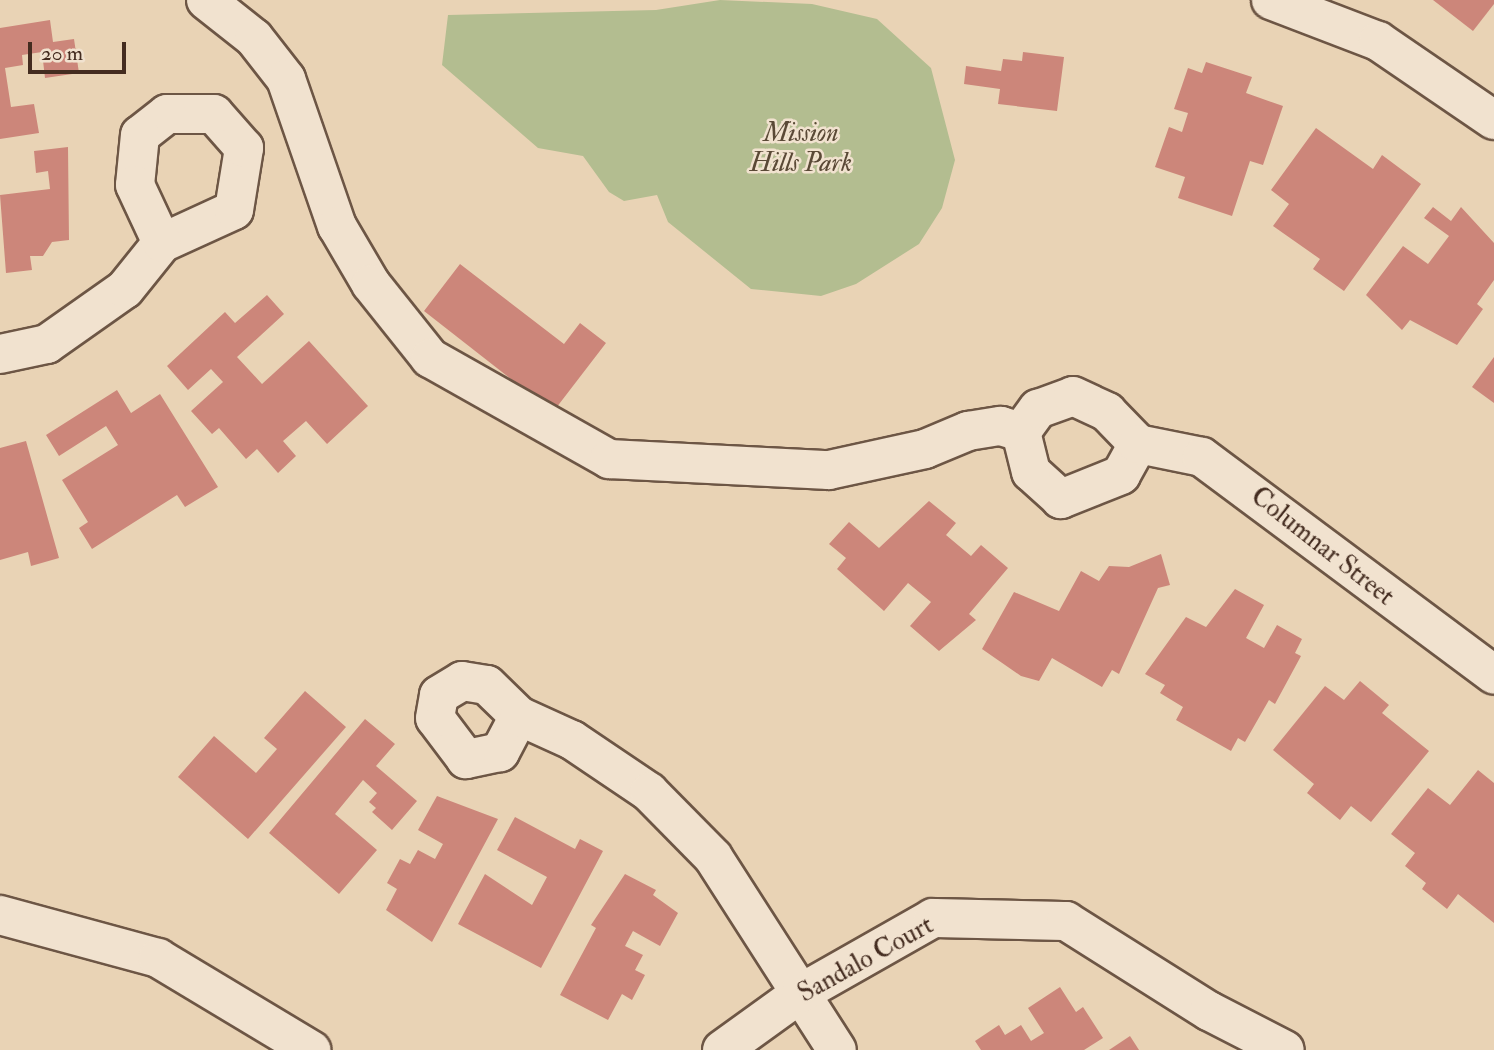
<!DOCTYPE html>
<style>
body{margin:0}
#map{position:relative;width:1494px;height:1050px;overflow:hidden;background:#e9d3b5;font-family:"IM FELL Double Pica",serif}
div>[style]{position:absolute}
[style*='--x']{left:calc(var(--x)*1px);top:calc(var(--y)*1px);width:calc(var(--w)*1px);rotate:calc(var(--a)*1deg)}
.green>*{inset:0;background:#b3bd90}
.building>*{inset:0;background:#cc867a}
.roads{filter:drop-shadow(2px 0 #6d5645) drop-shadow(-2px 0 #6d5645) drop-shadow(0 2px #6d5645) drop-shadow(0 -2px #6d5645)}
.minor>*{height:38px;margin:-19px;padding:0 19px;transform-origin:19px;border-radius:19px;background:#f1e2cf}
span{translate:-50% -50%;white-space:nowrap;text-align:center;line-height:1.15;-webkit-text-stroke:5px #f1e2cf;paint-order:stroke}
.park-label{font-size:26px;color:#5a4936;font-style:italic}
.street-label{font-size:26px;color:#442c20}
.scale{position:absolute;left:28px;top:42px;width:98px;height:32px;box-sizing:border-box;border:4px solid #442c20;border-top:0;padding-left:9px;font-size:21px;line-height:24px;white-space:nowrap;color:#442c20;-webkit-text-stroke:5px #f1e2cf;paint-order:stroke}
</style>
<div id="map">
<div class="green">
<div style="clip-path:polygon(720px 0,812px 4px,877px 19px,931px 68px,955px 160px,942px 208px,919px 244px,856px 284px,821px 296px,751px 289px,668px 222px,657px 195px,624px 201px,609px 192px,583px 156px,538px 148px,442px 65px,448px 15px,656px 10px)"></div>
</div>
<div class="building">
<div style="clip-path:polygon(1433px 0,1494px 0,1494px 4px,1473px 31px)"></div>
<div style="clip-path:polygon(50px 20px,53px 42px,74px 39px,79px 73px,45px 78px,42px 52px,22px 55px,23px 65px,5px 68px,11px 107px,34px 104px,39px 133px,0 139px,0 28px)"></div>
<div style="clip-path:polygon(1023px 52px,1064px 57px,1057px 111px,998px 104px,1000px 89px,964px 84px,966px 66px,1001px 71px,1003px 59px,1022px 61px)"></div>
<div style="clip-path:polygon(1206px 62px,1252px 77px,1246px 93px,1283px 106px,1263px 165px,1250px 161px,1232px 216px,1178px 198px,1185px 177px,1155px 167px,1169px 127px,1182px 132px,1188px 113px,1174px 109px,1188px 68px,1202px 73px)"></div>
<div style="clip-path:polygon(1316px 128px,1373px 169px,1382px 155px,1421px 184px,1344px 291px,1313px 269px,1320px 259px,1273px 226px,1289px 204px,1271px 190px)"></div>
<div style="clip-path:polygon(68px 147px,69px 240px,52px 242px,43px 256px,30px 256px,32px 270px,6px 273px,0 195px,50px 189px,48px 171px,36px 173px,34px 151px)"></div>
<div style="clip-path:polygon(1433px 207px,1451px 221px,1461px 207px,1494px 243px,1494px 280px,1477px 304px,1483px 309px,1457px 345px,1410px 320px,1402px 330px,1366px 295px,1403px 246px,1428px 264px,1449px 236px,1424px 218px)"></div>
<div style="clip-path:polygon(460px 264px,564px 344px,580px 323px,606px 343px,553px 412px,424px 311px)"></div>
<div style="clip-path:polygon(267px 295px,284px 314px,237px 357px,262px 384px,309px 341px,368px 406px,327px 444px,306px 421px,283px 441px,296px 456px,278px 473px,257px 449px,246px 459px,219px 428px,212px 434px,191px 411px,223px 382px,211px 369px,188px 390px,167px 366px,225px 312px,235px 323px)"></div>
<div style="clip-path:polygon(1494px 357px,1494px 403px,1472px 387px)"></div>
<div style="clip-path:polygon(117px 390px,131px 413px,160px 394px,218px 487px,185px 507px,177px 495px,92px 549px,79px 528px,88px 522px,62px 480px,118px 445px,106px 426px,59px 456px,46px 435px)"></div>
<div style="clip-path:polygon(26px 441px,59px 558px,31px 566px,28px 552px,0 560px,0 448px)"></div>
<div style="clip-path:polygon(929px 501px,956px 523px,946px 535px,971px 556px,981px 545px,1008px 568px,969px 614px,976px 620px,939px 651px,910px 626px,931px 602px,908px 583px,884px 611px,837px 569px,846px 558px,829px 544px,849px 522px,879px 548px)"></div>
<div style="clip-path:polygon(1161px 554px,1170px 585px,1158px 588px,1119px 674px,1112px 670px,1102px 687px,1052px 658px,1039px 681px,1021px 676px,982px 649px,1014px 592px,1059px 611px,1081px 571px,1099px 581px,1109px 566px,1129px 567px)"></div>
<div style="clip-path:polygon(1235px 589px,1264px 605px,1246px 638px,1264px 648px,1277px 625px,1302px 639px,1295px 653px,1301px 656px,1275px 704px,1269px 700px,1245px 742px,1238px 738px,1231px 751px,1176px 720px,1183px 707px,1160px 693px,1165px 685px,1145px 674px,1186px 617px,1206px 627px)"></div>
<div style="clip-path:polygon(1360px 681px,1389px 705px,1382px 713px,1429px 751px,1371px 822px,1351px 806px,1340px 820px,1307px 793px,1314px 784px,1273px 750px,1325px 686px,1344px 700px)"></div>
<div style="clip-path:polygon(305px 691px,346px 727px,248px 839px,178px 777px,214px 736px,256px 773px,277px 749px,264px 738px)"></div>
<div style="clip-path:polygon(365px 719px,395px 744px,376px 766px,417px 801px,392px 830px,372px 812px,376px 808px,369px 802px,377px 793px,363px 780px,335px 814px,377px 850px,339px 894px,269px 833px)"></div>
<div style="clip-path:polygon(1478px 770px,1494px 783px,1494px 923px,1458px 894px,1447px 909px,1422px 889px,1426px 883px,1405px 866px,1415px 853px,1391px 834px,1428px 788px,1450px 805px)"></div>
<div style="clip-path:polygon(437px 796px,498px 819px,432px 942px,386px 910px,397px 889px,387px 883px,400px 859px,410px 864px,418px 850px,435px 859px,443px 844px,418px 830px)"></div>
<div style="clip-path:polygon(515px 817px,575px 849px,580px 839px,603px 851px,541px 968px,458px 924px,485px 874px,532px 905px,547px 877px,497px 850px)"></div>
<div style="clip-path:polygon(625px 874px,656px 890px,653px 895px,678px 913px,660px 946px,633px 931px,625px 946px,643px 955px,635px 970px,645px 975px,632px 1000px,622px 994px,608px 1020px,560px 995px,596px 928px,591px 925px)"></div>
<div style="clip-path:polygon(1060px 987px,1076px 1012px,1083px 1007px,1103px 1038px,1084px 1050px,981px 1050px,975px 1041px,999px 1025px,1005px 1035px,1021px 1025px,1031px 1041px,1044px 1033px,1028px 1008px)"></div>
<div style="clip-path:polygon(1130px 1036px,1139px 1050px,1109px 1050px)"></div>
</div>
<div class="roads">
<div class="minor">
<div style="--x:206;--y:0;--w:61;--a:38.4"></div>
<div style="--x:254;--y:38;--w:52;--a:52"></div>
<div style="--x:286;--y:79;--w:156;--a:70.9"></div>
<div style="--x:337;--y:226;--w:67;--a:59.6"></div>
<div style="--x:371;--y:284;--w:95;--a:51.4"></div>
<div style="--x:430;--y:358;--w:206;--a:29.4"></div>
<div style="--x:609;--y:459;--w:220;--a:2.9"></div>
<div style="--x:829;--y:470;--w:98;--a:-12.3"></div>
<div style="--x:925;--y:449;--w:47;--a:-22.7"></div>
<div style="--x:968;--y:431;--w:33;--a:-9"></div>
<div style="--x:1001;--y:426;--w:21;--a:17"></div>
<div style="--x:1271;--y:0;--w:115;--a:21"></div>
<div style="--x:1378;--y:41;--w:140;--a:34.3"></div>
<div style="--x:0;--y:354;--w:48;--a:-12"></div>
<div style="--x:47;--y:344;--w:95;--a:-35.2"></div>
<div style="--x:125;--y:289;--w:59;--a:-51.2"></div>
<div style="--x:162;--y:243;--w:79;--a:-24.6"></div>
<div style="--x:234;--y:210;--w:63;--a:-80.8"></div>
<div style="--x:244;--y:148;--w:45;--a:-131.4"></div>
<div style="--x:214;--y:114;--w:47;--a:180"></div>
<div style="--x:167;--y:114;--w:34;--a:142"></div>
<div style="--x:140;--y:135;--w:50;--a:95.7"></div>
<div style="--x:135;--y:185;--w:64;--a:65"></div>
<div style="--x:1138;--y:444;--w:35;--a:119"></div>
<div style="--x:1121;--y:475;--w:65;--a:158.2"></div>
<div style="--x:1061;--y:499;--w:40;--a:-138"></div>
<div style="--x:1031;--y:472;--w:41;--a:-104"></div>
<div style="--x:1021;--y:432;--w:29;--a:-54"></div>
<div style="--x:1038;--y:409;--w:37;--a:-20"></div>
<div style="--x:1073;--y:396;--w:38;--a:25"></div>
<div style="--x:1107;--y:412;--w:45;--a:45.9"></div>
<div style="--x:1138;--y:444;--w:65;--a:11.5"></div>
<div style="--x:1202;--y:457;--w:364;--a:36.7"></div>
<div style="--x:519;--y:716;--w:41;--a:117.8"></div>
<div style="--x:500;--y:752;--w:35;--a:168"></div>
<div style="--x:466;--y:759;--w:51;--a:-127.1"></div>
<div style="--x:435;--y:718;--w:23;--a:-80"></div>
<div style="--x:439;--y:695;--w:27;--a:-31"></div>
<div style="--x:462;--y:681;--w:25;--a:9"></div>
<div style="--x:487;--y:685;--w:45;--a:44.1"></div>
<div style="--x:519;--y:716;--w:58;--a:24.4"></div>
<div style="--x:572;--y:740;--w:93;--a:34"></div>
<div style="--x:649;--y:792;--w:91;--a:45.4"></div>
<div style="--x:713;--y:857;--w:229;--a:57.3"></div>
<div style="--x:0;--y:915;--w:164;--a:15.2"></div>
<div style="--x:158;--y:958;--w:179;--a:31"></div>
<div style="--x:722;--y:1050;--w:97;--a:-35.8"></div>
<div style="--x:801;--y:993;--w:152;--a:-29.6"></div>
<div style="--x:933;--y:918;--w:133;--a:1.3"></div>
<div style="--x:1066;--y:921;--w:169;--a:32.2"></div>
<div style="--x:1209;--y:1011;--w:85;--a:27.2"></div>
</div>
</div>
<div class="park-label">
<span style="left:801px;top:149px">Mission<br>Hills Park</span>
</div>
<div class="street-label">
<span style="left:1322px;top:547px;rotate:38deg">Columnar Street</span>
<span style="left:866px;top:960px;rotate:-29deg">Sandalo Court</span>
</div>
<div class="scale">20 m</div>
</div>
